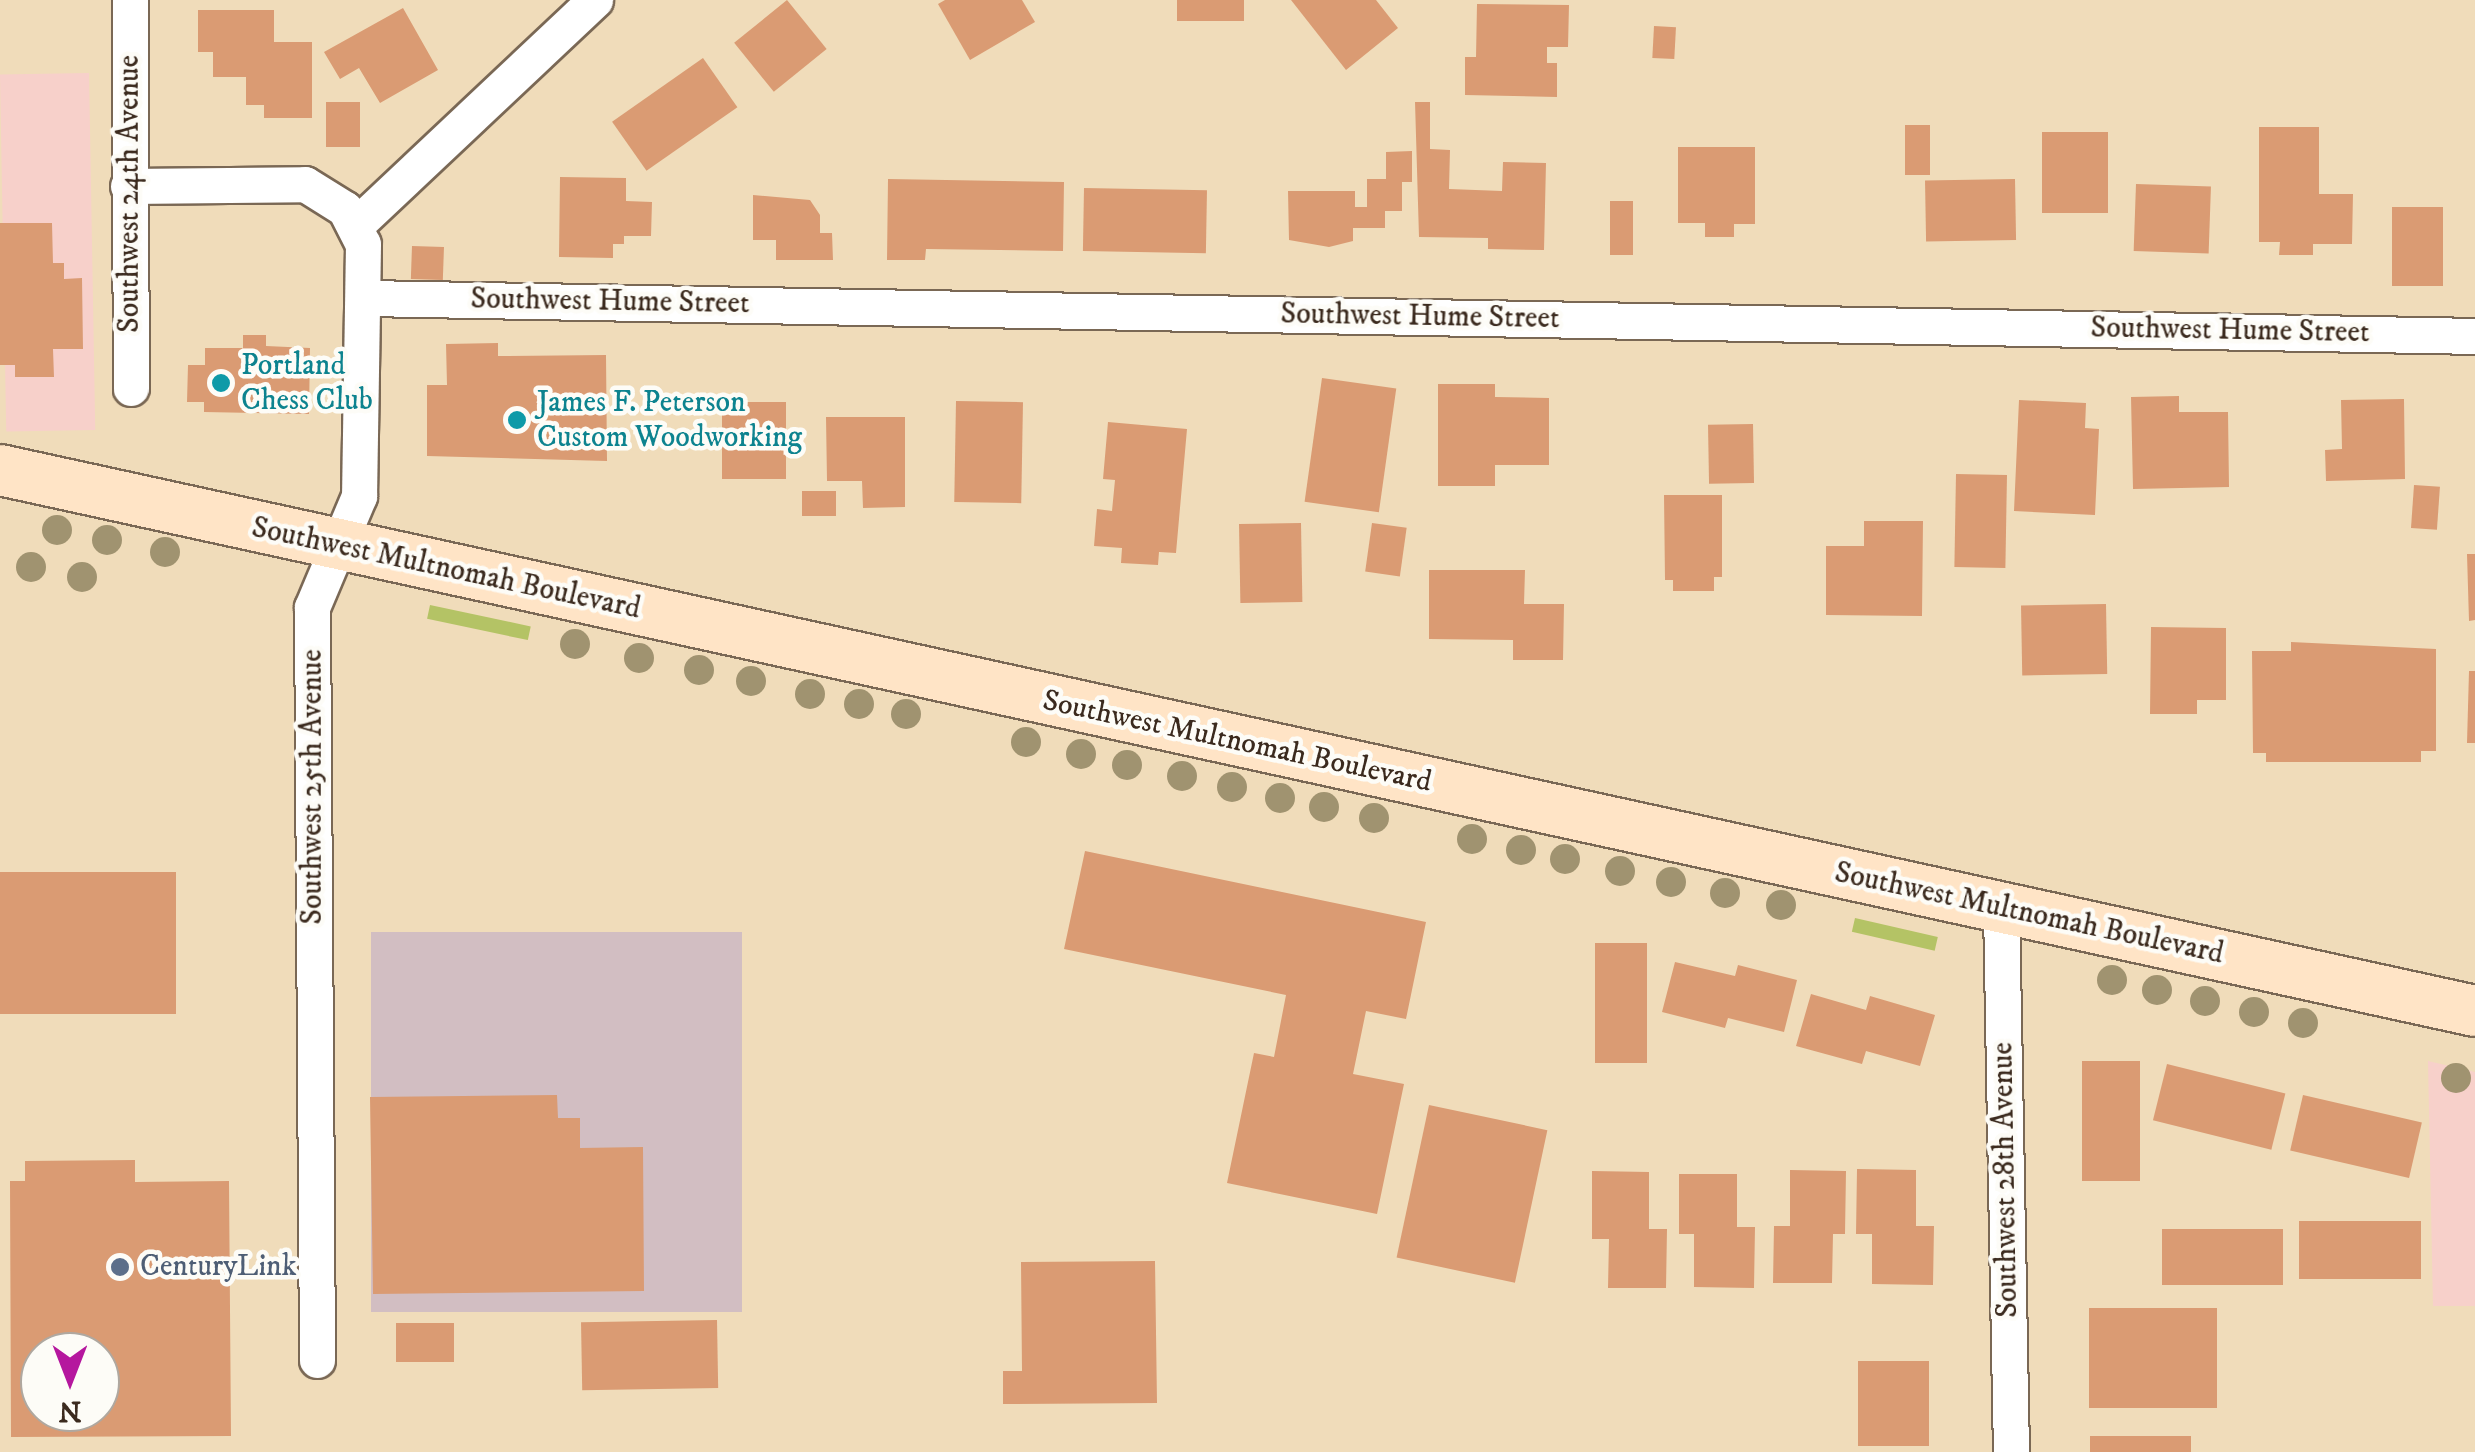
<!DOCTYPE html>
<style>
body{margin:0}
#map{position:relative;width:2475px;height:1452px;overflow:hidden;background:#f0dcba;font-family:"IM FELL DW Pica",serif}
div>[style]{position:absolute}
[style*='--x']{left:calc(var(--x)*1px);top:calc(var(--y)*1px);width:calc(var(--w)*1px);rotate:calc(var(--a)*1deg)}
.built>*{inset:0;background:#f7d0ca;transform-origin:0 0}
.industrial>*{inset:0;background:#d2bec2;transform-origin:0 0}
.green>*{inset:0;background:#b4c365;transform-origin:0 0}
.building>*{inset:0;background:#da9b73;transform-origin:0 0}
.roads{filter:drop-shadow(2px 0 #7a6855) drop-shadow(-2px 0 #7a6855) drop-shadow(0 2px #7a6855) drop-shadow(0 -2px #7a6855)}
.minor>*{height:35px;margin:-17.5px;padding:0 17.5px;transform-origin:17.5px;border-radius:17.5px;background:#fff}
.secondary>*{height:50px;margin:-25px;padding:0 25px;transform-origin:25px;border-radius:25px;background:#ffe4c6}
.trees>*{width:30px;height:30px;margin:-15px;border-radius:50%;background:#a09370}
.dots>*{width:28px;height:28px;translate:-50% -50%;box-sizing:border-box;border:5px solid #fdfcf7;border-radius:50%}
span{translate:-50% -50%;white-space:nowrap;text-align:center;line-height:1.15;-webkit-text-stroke:9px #fdfcf7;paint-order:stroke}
.street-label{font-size:30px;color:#3b2a1e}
.culture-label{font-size:30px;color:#0d838f}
.left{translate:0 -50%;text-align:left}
.service-label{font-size:30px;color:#4e5e75}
.north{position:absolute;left:20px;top:1332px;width:100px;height:100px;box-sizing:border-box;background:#fdfcf7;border:2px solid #afa8a0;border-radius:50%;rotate:180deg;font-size:28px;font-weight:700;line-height:40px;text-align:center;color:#3b2a1e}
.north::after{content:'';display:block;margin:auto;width:35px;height:45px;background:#b5179e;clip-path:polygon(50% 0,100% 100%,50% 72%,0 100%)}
</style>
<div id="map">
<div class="built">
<div style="left:89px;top:73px;width:357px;height:89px;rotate:89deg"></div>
<div style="clip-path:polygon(2428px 1061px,2475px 1072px,2475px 1306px,2433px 1306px)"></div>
</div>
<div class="industrial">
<div style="left:371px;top:932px;width:371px;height:380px"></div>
</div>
<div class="green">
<div style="clip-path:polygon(605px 575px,1110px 685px,1109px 690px,604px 581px)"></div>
<div style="left:430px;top:605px;width:103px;height:14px;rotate:12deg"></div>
<div style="left:1855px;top:918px;width:85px;height:14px;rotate:13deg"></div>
</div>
<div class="building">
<div style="left:787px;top:0;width:63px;height:68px;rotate:51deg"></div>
<div style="clip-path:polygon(945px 0,1022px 0,1035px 22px,970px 60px,938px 4px)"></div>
<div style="left:1177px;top:0;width:67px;height:21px"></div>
<div style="clip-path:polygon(1291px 0,1376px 0,1398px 28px,1346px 70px)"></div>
<div style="clip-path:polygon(1477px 4px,1569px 5px,1568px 47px,1547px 47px,1547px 63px,1557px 63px,1557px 97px,1465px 95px,1465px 57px,1476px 57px)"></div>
<div style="clip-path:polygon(403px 8px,438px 70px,380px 103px,359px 68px,340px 79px,324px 52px)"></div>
<div style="clip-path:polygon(198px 10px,274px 10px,274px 42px,312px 42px,312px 118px,264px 118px,264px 105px,246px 105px,246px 77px,213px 77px,213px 52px,198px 52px)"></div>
<div style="left:1654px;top:26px;width:22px;height:32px;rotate:3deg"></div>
<div style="left:703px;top:58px;width:60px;height:111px;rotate:55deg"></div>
<div style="left:326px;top:102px;width:34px;height:45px"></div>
<div style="clip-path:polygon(1415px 102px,1430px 102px,1430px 149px,1450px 150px,1449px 189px,1502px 191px,1503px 162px,1546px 163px,1544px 250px,1488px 249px,1488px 238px,1419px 237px)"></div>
<div style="left:1905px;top:125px;width:25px;height:50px"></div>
<div style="clip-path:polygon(2259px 127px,2319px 127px,2319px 194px,2353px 194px,2352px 244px,2313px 244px,2313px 255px,2279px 255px,2280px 242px,2259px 242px)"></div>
<div style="left:2042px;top:132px;width:66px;height:81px"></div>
<div style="clip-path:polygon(1678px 147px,1755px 147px,1755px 224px,1734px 224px,1734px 237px,1705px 237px,1705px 223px,1678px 223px)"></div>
<div style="clip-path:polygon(1412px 151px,1412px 182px,1402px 182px,1402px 211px,1385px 211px,1385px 228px,1353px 228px,1353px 241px,1329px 247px,1289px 240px,1288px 191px,1355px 191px,1355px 207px,1367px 207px,1367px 179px,1386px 179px,1386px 152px)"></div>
<div style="clip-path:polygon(560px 177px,626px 178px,626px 201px,652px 202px,651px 236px,624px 236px,624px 244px,613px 244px,613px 258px,559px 257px)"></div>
<div style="clip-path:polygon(888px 179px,1064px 182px,1063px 251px,926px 249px,925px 260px,887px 260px)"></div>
<div style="left:2015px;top:179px;width:61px;height:90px;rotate:89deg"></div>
<div style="left:2136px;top:184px;width:75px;height:67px;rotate:2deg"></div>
<div style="left:1084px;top:188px;width:123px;height:63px;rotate:1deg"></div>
<div style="clip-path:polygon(753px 195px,810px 200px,820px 215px,820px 233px,832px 233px,833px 260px,776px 260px,776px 240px,753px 240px)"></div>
<div style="left:1610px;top:201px;width:23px;height:54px"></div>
<div style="left:2392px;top:207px;width:51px;height:79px"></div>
<div style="clip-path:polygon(0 223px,52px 223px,53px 263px,64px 263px,64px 279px,82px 278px,83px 349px,53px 349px,54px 377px,15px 377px,15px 365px,0 365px)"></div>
<div style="left:412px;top:246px;width:32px;height:33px;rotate:2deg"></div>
<div style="clip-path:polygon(243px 335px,266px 335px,266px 346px,310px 348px,309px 414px,204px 412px,204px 402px,187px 402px,188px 365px,205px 365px,205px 348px,243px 348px)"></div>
<div style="clip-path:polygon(498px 343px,498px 356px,606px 355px,607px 461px,427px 456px,427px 385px,447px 385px,446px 344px)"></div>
<div style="left:1322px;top:378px;width:75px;height:125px;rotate:8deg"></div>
<div style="clip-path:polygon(1438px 384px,1495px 384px,1495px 397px,1549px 398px,1549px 465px,1495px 465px,1495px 486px,1438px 486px)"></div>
<div style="clip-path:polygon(2179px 396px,2179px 412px,2228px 412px,2229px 487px,2133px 489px,2131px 397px)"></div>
<div style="clip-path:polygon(2404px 399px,2405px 479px,2326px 481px,2325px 450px,2342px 449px,2341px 400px)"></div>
<div style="clip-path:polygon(2019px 400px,2086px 403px,2085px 428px,2099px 429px,2095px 515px,2014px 511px)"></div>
<div style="left:956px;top:401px;width:67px;height:101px;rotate:1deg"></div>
<div style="left:722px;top:402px;width:64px;height:77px"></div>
<div style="clip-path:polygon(826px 417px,905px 417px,905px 507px,863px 508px,862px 481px,827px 481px)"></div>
<div style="clip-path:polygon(1108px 422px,1187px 429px,1176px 553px,1159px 552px,1158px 565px,1121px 563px,1122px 548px,1094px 546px,1097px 509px,1112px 511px,1115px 480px,1103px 479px)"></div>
<div style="left:1753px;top:424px;width:59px;height:45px;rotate:89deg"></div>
<div style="left:1956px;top:474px;width:51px;height:93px;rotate:1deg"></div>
<div style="left:2414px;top:485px;width:26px;height:43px;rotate:4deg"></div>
<div style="left:802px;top:491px;width:34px;height:25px"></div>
<div style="clip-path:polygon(1664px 495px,1722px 495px,1722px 577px,1714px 577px,1714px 591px,1673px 591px,1673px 580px,1665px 580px)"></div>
<div style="clip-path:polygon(1864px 521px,1923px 521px,1922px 616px,1826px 615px,1826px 546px,1864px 546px)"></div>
<div style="left:1301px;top:523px;width:79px;height:62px;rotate:89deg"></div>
<div style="left:1372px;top:523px;width:35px;height:49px;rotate:8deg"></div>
<div style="clip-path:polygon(2467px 554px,2475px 554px,2475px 620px,2469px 621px)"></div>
<div style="clip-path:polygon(1429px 570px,1525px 570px,1524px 604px,1564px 604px,1563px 660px,1513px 660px,1513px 640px,1429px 639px)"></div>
<div style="left:2106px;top:604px;width:70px;height:85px;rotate:89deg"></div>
<div style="clip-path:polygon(2151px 627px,2226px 628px,2226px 700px,2197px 700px,2197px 714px,2150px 714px)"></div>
<div style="clip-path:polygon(2291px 642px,2436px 649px,2436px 751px,2421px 751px,2421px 762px,2266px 762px,2266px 753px,2253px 753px,2252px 651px,2291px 651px)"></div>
<div style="clip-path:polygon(2469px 671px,2475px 671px,2475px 743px,2467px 743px)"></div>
<div style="clip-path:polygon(1085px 851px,1426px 922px,1406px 1019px,1366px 1011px,1353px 1074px,1404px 1084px,1377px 1214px,1227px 1183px,1254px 1053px,1274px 1057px,1286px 995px,1064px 949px)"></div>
<div style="left:176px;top:872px;width:142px;height:176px;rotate:90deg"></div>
<div style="left:1647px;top:943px;width:120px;height:52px;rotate:90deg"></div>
<div style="clip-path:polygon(1675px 962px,1735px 976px,1738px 965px,1797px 980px,1784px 1032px,1728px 1018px,1725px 1028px,1662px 1012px)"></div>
<div style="clip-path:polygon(1811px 994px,1866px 1010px,1870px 996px,1935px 1015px,1920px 1066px,1866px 1051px,1862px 1064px,1796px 1046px)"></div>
<div style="left:2082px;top:1061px;width:58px;height:120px"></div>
<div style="left:2167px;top:1064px;width:122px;height:58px;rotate:14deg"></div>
<div style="clip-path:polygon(557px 1095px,558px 1118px,580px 1118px,580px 1148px,643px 1147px,644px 1291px,373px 1294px,370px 1097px)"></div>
<div style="left:2303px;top:1095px;width:122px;height:57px;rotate:13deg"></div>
<div style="left:1429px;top:1105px;width:121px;height:156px;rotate:12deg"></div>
<div style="clip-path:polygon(evenodd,135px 1160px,135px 1182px,229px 1181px,231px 1436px,11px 1437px,10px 1181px,25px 1181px,25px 1161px,135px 1160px,40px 1352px,100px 1352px,100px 1412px,40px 1412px,40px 1352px)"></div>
<div style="clip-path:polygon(1857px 1169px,1916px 1170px,1916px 1226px,1934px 1226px,1933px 1285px,1872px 1284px,1872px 1234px,1856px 1234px)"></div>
<div style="clip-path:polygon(1790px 1170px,1846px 1171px,1845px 1234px,1833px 1234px,1832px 1283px,1773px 1283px,1774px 1226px,1790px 1226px)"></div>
<div style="clip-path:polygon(1592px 1171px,1649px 1172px,1649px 1229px,1667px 1229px,1666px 1288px,1608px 1288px,1609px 1239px,1592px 1239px)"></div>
<div style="clip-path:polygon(1679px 1174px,1737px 1174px,1737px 1227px,1755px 1227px,1754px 1288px,1694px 1287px,1694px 1234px,1679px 1234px)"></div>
<div style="left:2421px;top:1221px;width:58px;height:122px;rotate:90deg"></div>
<div style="left:2162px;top:1229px;width:121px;height:56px"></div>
<div style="clip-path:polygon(1155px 1261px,1157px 1403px,1003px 1404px,1003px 1371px,1022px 1371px,1021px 1262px)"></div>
<div style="left:2089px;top:1308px;width:128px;height:100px"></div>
<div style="left:717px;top:1320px;width:68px;height:136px;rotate:89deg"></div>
<div style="left:454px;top:1323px;width:39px;height:58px;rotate:90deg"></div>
<div style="left:1929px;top:1361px;width:85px;height:71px;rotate:90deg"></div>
<div style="left:2090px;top:1436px;width:101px;height:16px"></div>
</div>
<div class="roads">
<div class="minor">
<div style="--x:130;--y:0;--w:388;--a:89.9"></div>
<div style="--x:128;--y:186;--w:177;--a:-0.6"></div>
<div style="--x:305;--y:184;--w:47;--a:32"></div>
<div style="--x:345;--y:209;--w:39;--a:63"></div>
<div style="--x:363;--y:244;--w:252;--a:90.9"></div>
<div style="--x:359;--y:496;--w:121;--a:112.9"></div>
<div style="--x:312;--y:607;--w:753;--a:89.62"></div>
<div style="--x:355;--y:226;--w:330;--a:-43.3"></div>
<div style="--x:365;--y:298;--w:2110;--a:1.03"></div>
<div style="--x:2001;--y:908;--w:544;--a:88.95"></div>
</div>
<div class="secondary">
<div style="--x:0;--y:470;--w:2533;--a:12.33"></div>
</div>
</div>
<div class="trees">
<div style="left:57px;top:530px"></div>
<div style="left:107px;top:540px"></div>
<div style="left:165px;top:552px"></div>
<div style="left:31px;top:567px"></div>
<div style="left:82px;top:577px"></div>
<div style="left:575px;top:644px"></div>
<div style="left:639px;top:658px"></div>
<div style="left:699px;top:670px"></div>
<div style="left:751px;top:681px"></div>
<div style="left:810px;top:694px"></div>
<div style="left:859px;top:704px"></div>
<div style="left:906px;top:714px"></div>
<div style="left:1026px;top:742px"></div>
<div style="left:1081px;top:754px"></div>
<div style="left:1127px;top:765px"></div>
<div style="left:1182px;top:776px"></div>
<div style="left:1232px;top:787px"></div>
<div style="left:1280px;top:798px"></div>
<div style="left:1324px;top:807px"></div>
<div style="left:1374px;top:818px"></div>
<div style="left:1472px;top:839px"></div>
<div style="left:1521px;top:850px"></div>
<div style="left:1565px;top:859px"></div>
<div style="left:1620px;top:871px"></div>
<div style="left:1671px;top:882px"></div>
<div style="left:1725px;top:893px"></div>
<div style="left:1781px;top:905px"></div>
<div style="left:2112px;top:980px"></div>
<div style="left:2157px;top:990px"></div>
<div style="left:2205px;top:1001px"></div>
<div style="left:2254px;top:1012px"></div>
<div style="left:2303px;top:1023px"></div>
<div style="left:2456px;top:1078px"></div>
</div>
<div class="dots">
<div style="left:221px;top:383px;background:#0f9aa8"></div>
<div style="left:517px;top:420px;background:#0f9aa8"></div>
<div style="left:120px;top:1267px;background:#5c6f8a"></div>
</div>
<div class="street-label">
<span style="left:130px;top:194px;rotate:-90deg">Southwest 24th Avenue</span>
<span style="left:610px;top:302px;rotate:1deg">Southwest Hume Street</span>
<span style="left:1420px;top:317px;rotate:1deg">Southwest Hume Street</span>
<span style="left:2230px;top:331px;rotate:1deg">Southwest Hume Street</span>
<span style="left:446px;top:569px;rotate:12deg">Southwest Multnomah Boulevard</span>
<span style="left:1237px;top:742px;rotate:12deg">Southwest Multnomah Boulevard</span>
<span style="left:313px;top:787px;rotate:-90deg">Southwest 25th Avenue</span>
<span style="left:2029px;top:914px;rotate:12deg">Southwest Multnomah Boulevard</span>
<span style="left:2006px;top:1180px;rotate:-91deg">Southwest 28th Avenue</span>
</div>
<div class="culture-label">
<span class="left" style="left:241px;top:383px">Portland<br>Chess Club</span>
<span class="left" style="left:537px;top:420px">James F. Peterson<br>Custom Woodworking</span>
</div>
<div class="service-label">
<span class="left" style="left:140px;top:1267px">CenturyLink</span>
</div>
<div class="north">N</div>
</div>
